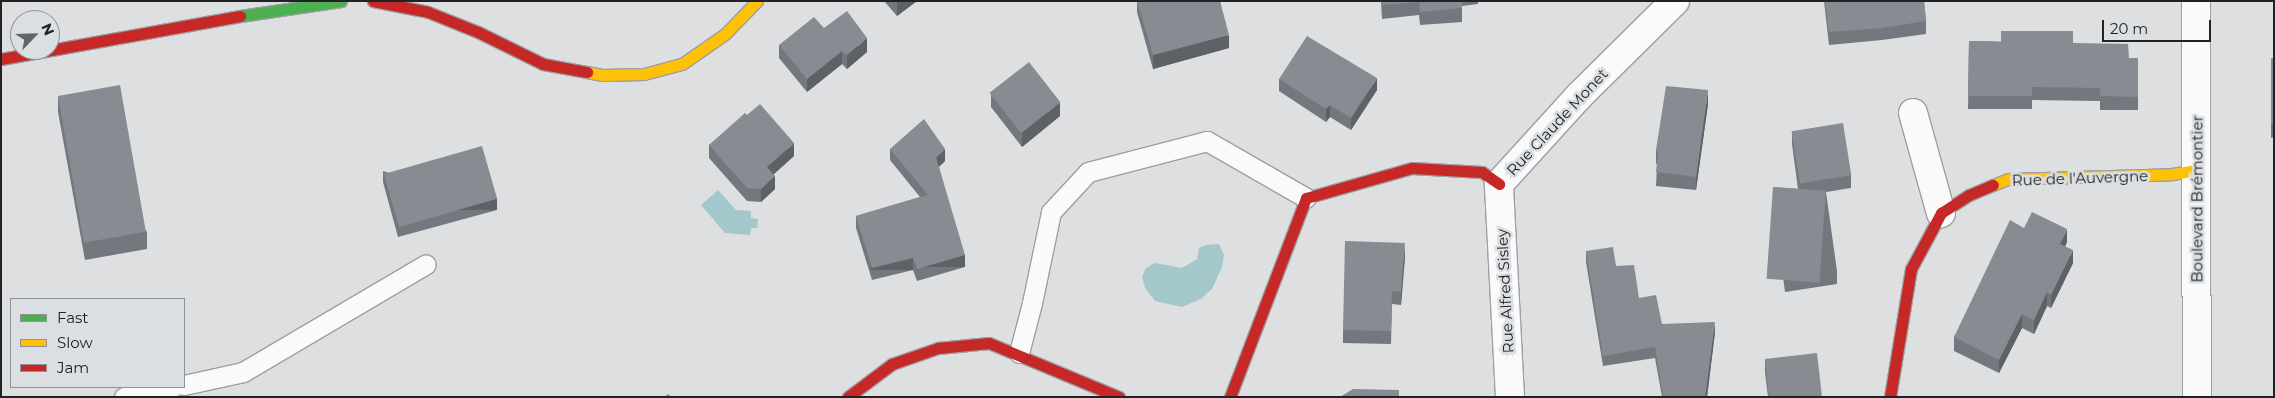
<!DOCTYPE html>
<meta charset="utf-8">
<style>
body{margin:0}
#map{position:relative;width:2275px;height:398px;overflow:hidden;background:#dddfe1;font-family:Montserrat,sans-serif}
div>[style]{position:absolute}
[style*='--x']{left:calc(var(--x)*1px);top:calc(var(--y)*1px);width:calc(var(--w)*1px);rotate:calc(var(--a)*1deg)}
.water>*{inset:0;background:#a4c7cb}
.roads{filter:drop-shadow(1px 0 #9d9fa0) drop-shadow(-1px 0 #9d9fa0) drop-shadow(0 1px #9d9fa0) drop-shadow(0 -1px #9d9fa0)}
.lane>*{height:19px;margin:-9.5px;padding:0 9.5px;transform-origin:9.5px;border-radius:9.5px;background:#fafafa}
.street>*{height:28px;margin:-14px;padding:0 14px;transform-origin:14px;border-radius:14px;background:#fafafa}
.fast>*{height:11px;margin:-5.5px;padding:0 5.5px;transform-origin:5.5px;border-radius:5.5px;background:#4caf50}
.slow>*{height:11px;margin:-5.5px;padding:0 5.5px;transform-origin:5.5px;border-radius:5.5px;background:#ffc107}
.jam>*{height:11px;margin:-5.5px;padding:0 5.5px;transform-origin:5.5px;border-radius:5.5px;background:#c62828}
.wall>*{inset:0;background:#73787e}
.shaded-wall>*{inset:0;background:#5e6266;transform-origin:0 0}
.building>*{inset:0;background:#868c92;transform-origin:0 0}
span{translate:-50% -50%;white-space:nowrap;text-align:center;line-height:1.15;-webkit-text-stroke:5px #dbdfe3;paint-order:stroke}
.street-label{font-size:15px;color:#202223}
.frame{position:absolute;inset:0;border:2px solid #202223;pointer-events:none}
.legend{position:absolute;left:10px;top:298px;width:175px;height:90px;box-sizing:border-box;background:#dbdfe3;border:1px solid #909396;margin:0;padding:6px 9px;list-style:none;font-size:15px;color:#202223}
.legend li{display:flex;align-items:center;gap:10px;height:25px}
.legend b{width:25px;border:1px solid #909396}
.north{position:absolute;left:10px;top:10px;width:50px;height:50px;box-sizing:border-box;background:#dbdfe3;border:1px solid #909396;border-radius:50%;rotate:66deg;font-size:14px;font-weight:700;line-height:20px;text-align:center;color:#202223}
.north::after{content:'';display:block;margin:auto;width:18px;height:22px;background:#626466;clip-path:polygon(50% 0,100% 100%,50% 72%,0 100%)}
.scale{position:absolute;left:2102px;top:20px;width:109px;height:22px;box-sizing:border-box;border:2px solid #202223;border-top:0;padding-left:6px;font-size:15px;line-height:18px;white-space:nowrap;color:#202223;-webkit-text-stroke:4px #dbdfe3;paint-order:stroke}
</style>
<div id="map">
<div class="water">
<div style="clip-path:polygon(718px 190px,736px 210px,751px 211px,751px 218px,758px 219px,757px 228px,751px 228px,750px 235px,725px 233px,701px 205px)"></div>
<div style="clip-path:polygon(1219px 244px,1224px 255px,1222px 267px,1212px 289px,1201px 299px,1182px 307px,1155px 301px,1145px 288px,1142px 277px,1146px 268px,1155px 263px,1182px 268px,1197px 259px,1199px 248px,1206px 245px)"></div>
</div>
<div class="roads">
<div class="lane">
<div style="--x:1019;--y:353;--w:52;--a:-75.4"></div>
<div style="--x:1032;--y:303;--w:93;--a:-78.2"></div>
<div style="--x:1051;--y:212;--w:54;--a:-47.2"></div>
<div style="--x:1088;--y:172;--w:123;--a:-14.6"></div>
<div style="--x:1207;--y:141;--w:114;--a:29.9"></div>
<div style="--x:184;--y:385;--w:60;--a:-12.4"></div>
<div style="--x:243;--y:372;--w:212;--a:-30.5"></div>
<div style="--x:124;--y:397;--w:50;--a:-11.5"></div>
</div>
<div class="street">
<div style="--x:2196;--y:1;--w:396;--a:89.9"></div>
<div style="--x:1913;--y:113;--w:104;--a:74.4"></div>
<div style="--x:1510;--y:397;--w:213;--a:-93"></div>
<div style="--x:1499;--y:184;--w:119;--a:-47.7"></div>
<div style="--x:1579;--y:96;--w:135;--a:-44.7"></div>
</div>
<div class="fast">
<div style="--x:240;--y:16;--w:102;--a:-8.4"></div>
</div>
<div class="slow">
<div style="--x:587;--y:72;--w:15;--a:11"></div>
<div style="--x:602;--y:75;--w:42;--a:-1.4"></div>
<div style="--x:644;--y:74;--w:39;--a:-15"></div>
<div style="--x:682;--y:64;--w:52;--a:-34.9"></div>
<div style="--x:725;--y:34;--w:46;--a:-45.9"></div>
<div style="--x:1993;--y:185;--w:16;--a:-22"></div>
<div style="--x:2008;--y:179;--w:164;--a:-1.7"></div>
<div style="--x:2172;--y:174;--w:24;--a:-9"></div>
</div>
<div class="jam">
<div style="--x:373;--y:1;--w:56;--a:11.3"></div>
<div style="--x:428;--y:12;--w:54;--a:21.8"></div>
<div style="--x:478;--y:32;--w:72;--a:26.2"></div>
<div style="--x:543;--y:64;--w:45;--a:10.3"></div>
<div style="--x:1;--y:59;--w:243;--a:-10.2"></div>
<div style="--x:848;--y:397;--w:55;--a:-36.9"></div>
<div style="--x:892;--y:364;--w:49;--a:-19.2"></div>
<div style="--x:938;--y:348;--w:51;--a:-5.6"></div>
<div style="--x:989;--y:343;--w:141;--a:22.6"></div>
<div style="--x:1230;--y:397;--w:213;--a:-69.1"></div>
<div style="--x:1306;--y:198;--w:110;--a:-15.8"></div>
<div style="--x:1412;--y:168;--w:70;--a:3.3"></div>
<div style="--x:1482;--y:172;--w:21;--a:35"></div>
<div style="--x:1890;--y:397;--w:130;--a:-80.7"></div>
<div style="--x:1911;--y:269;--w:64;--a:-61.8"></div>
<div style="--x:1941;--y:213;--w:33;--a:-33"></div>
<div style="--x:1969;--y:195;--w:26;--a:-23"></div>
</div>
</div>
<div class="wall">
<div style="clip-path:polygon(884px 1px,917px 1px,897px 16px)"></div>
<div style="clip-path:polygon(1137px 1px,1220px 1px,1229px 48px,1153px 69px,1137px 12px)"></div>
<div style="clip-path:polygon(1381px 1px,1478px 1px,1478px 4px,1462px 6px,1462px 22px,1420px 25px,1419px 15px,1382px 19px)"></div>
<div style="clip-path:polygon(1824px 1px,1924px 1px,1926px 21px,1926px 34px,1882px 40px,1829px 45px)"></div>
<div style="clip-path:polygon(824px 28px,867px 52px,847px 69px,842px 64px,807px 92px,779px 58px,779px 45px)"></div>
<div style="clip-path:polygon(1969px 41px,2073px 43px,2129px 58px,2138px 58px,2138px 110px,2100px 110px,2100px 101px,2032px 100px,2032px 109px,1968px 109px)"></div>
<div style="clip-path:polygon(2274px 58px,2274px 137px,2271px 138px,2271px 124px)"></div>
<div style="clip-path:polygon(1279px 79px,1377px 90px,1351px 130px,1330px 117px,1326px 122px,1279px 91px)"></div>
<div style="clip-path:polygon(991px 94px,1060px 116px,1022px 147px,991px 107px)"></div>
<div style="clip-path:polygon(58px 96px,147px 232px,147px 249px,85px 260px,58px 112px)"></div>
<div style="clip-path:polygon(1708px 104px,1696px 190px,1656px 186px,1657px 165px,1656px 163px,1656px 150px)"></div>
<div style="clip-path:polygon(747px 115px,794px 156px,774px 174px,775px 189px,761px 202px,747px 201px,709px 158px,709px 145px)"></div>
<div style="clip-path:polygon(1792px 131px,1851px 175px,1851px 188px,1826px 192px,1837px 271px,1837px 284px,1785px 292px,1773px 200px,1773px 187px,1798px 189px,1792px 144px)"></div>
<div style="clip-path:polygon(890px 149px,945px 161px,939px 167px,965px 267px,917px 281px,913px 270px,872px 280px,856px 228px,856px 216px,920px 197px,890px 160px)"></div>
<div style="clip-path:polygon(383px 171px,497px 210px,398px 237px,383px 182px)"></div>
<div style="clip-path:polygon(2024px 228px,2067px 242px,2065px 246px,2073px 263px,2051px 308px,2047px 306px,2034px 334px,2022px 328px,1999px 373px,1954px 351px,1954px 337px)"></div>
<div style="clip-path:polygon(1586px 251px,1616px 266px,1639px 298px,1662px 324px,1715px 332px,1707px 397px,1662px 397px,1655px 358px,1603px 366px,1586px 262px)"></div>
<div style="clip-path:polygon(1405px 256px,1401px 305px,1392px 304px,1391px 344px,1343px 343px,1343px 330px)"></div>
<div style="clip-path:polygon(1765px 359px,1822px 397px,1768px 397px,1765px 372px)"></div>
</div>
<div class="shaded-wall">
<div style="clip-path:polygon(899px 1px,917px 1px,897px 16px,897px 3px)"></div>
<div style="clip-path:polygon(1229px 35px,1229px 48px,1153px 69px,1153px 55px)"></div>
<div style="clip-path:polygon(867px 38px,867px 52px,847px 69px,847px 55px)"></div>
<div style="clip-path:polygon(842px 51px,842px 64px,807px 92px,807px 79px)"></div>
<div style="clip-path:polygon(1377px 78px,1377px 90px,1351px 130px,1351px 118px)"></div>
<div style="clip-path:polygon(1708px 90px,1708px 104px,1696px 190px,1696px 177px)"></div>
<div style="clip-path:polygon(1060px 102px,1060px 116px,1022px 147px,1022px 133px)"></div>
<div style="clip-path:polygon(1330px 105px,1330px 117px,1326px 122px,1326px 109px)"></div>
<div style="clip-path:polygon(794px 143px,794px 156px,767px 180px,767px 167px)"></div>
<div style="clip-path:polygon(945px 149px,945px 161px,936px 169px,936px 157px)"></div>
<div style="clip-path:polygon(775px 176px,775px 189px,761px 202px,761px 189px)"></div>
<div style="left:497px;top:199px;width:11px;height:103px;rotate:90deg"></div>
<div style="clip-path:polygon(2067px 229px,2067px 242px,2060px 257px,2060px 244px)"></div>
<div style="clip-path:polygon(1405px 243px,1405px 256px,1401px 305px,1401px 292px)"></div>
<div style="clip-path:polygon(2073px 250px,2073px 263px,2051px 308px,2051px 295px)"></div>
<div style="left:965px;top:255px;width:12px;height:50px;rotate:90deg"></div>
<div style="left:913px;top:258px;width:12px;height:42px;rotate:90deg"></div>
<div style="clip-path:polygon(2047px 292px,2047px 306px,2034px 334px,2034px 320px)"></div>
<div style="clip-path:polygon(2022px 314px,2022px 328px,1999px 373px,1999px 360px)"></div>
<div style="clip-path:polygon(1715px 322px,1715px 332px,1707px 397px,1705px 397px)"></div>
</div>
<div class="building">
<div style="clip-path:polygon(1137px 1px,1220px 1px,1229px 35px,1153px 55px)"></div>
<div style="clip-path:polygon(1382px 1px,1462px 1px,1462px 8px,1420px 12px,1419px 2px,1382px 5px)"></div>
<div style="clip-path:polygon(1825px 1px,1924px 1px,1926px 21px,1882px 28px,1829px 32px)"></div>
<div style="clip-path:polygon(847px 11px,867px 38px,847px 55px,842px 51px,807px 79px,779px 45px,814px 17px,824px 28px)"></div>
<div style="clip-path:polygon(2001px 31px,2073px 31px,2073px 43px,2128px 44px,2129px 58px,2138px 58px,2138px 97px,2100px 96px,2100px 88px,2032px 87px,2032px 96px,1968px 96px,1969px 41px,2001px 42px)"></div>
<div style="clip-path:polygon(1307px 36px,1377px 78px,1351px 118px,1330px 105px,1326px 109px,1279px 79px)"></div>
<div style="left:2271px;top:58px;width:3px;height:66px"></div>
<div style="left:1029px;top:62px;width:51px;height:50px;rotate:52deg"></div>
<div style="left:120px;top:85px;width:149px;height:63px;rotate:80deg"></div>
<div style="clip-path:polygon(1666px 86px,1708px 90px,1696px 177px,1656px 172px,1658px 153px,1656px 150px)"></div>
<div style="clip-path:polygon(760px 104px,794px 143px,767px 167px,775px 176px,761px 189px,747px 188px,709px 145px,745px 113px,747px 115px)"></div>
<div style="clip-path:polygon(924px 119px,945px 149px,936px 157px,965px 255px,917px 269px,913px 258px,872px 268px,856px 216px,928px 195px,890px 149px)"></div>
<div style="left:1843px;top:123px;width:53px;height:52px;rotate:81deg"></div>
<div style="left:482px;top:146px;width:55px;height:102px;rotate:74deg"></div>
<div style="left:1773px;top:187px;width:53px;height:92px;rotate:4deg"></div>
<div style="clip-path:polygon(2032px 212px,2067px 229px,2060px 244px,2073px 250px,2051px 295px,2047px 292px,2034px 320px,2022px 314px,1999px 360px,1954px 337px,2010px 220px,2024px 228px)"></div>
<div style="clip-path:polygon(1345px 241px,1405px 243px,1401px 292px,1392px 291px,1391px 331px,1343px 330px)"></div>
<div style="clip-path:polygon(1613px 247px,1616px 266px,1634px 265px,1639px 298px,1656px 295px,1662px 324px,1715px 322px,1705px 397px,1663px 397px,1655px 347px,1603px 356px,1586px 251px)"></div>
<div style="clip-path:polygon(1817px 353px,1822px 397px,1769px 397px,1765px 359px)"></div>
<div style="clip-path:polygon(1353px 389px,1399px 390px,1399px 397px,1340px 397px)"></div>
<div style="clip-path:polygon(667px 394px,673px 397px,666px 397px)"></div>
</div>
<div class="street-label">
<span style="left:1557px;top:122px;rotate:-47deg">Rue Claude Monet</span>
<span style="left:2080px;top:178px;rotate:-2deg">Rue de l'Auvergne</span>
<span style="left:2197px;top:199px;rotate:-90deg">Boulevard Brémontier</span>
<span style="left:1505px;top:291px;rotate:-93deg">Rue Alfred Sisley</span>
</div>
<div class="frame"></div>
<ul class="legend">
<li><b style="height:6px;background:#4caf50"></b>Fast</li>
<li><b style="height:6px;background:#ffc107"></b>Slow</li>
<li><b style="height:6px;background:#c62828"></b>Jam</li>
</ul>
<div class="north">N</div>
<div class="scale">20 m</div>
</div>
